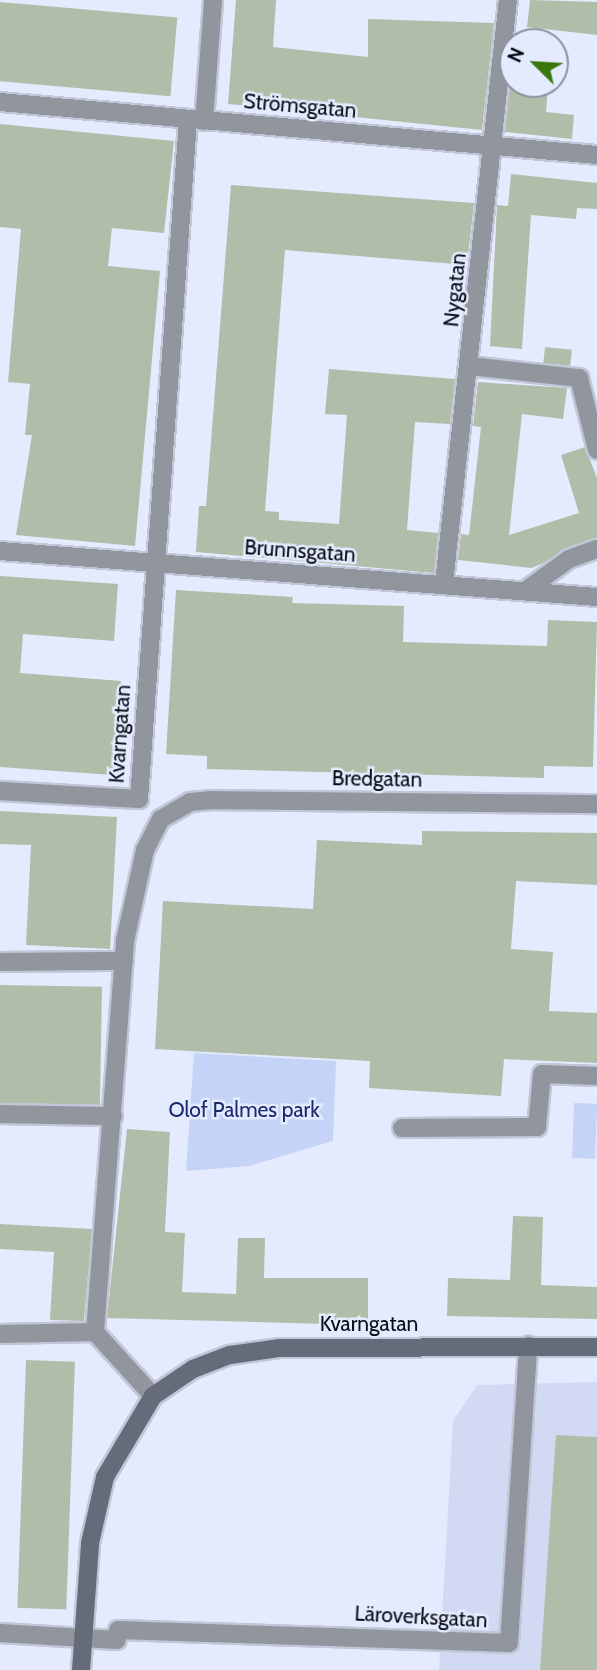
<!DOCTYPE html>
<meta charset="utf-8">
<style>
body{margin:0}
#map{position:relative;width:597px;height:1670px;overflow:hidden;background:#e4ebfe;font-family:Cabin,sans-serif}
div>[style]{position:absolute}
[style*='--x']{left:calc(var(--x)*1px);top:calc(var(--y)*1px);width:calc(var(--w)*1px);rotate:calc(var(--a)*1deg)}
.built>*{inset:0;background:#d1daf2}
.green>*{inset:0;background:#c5d3f6;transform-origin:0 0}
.building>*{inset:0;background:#b0bea9;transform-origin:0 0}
.roads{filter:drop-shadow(2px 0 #c1c7d8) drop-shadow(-2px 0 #c1c7d8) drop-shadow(0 2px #c1c7d8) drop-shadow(0 -2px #c1c7d8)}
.street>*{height:18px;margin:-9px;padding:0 9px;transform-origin:9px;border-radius:9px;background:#91959e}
.secondary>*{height:18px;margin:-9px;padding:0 9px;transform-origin:9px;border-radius:9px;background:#666b79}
span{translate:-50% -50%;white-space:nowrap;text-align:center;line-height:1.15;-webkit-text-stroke:5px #e4ebfe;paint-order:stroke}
.street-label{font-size:21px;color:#080b13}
.park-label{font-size:21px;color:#18296c}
.north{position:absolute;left:499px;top:28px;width:70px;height:70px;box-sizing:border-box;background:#e4ebfe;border:2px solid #8c91a0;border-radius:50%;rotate:294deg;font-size:19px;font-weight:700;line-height:28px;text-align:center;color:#080b13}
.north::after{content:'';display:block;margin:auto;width:24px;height:32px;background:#3a760c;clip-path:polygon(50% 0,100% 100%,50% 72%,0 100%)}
</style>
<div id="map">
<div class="built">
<div style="clip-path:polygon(597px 1382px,597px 1670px,439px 1670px,453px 1421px,477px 1385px)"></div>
</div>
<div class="green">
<div style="clip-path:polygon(194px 1053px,336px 1061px,333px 1141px,249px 1166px,186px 1171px)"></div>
<div style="left:574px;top:1103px;width:23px;height:55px;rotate:2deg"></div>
</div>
<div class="building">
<div style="clip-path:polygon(236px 0,276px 0,273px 47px,368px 57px,368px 19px,494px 23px,482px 130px,228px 104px)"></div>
<div style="clip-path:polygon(530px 0,597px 2px,597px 35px,527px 27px)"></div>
<div style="left:0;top:2px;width:178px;height:79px;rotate:5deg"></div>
<div style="clip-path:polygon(510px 84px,548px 84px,546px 112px,574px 115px,572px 139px,505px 132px)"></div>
<div style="clip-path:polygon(0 124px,174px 141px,164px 233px,112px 228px,108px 266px,160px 271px,135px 546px,16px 535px,32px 435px,25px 435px,30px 384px,8px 382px,21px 229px,0 227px)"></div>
<div style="clip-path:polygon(511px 174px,597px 183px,597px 209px,577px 208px,576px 219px,531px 215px,522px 349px,490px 346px,497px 205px,508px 206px)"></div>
<div style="clip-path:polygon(231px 185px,474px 203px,467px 265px,285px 250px,265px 511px,279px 512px,279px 520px,339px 524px,347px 415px,325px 414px,329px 369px,455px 379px,450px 424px,415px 422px,407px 530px,438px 533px,434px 573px,196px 552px,199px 506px,206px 506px)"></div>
<div style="left:545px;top:347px;width:27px;height:16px;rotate:6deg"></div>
<div style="clip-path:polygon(478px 382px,567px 388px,563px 419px,522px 414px,509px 535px,579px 513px,561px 455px,585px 447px,597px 478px,597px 538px,532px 568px,458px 560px,461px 534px,469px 535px,481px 427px,473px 426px)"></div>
<div style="clip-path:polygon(0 576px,118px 584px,114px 641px,23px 634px,20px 673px,121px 681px,113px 775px,0 767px)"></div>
<div style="clip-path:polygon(176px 590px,293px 597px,292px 603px,404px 606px,403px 642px,547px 646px,548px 620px,597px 622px,593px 767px,544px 766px,544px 778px,207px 769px,207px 756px,166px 754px)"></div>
<div style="clip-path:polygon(0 811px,117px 817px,110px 949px,26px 945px,31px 845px,0 844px)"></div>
<div style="clip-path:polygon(422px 831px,597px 833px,597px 885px,516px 881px,511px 949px,553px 952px,549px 1011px,597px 1013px,597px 1063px,504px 1059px,501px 1096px,369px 1088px,370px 1061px,155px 1049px,163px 901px,313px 909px,317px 840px,422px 845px)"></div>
<div style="left:0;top:985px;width:102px;height:118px;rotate:1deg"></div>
<div style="clip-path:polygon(127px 1129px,170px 1132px,165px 1232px,185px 1233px,182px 1292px,236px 1294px,238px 1238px,265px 1238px,264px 1278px,368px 1278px,368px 1325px,107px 1318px)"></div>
<div style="clip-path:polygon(513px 1216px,543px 1217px,541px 1285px,597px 1287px,597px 1319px,447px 1316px,448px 1278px,510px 1280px)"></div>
<div style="clip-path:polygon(0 1224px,92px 1229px,84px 1321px,50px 1320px,54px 1252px,0 1249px)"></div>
<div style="left:26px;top:1360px;width:49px;height:248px;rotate:2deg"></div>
<div style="clip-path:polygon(556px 1435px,597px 1437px,597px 1670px,540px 1670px)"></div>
</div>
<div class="roads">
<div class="street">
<div style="--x:0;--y:102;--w:599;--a:5.07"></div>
<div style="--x:204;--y:121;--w:121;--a:-85.7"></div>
<div style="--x:470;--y:366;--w:110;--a:6.3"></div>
<div style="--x:579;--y:378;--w:74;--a:76"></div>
<div style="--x:0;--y:551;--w:599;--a:4.41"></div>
<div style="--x:444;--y:583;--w:587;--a:-83.74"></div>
<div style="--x:525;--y:591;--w:54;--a:-36"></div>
<div style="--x:569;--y:559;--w:30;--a:-20"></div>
<div style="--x:0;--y:791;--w:139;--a:3.3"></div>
<div style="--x:139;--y:799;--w:681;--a:-85.87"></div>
<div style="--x:0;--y:962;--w:124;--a:-0.5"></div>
<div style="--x:0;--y:1114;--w:113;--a:1"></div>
<div style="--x:402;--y:1128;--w:135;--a:-0.4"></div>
<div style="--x:537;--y:1127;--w:53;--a:-84.6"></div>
<div style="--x:542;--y:1074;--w:55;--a:2.1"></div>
<div style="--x:0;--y:1334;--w:95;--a:-1.2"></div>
<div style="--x:153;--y:1396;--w:86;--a:-132.2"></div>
<div style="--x:95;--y:1332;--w:392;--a:-85.6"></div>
<div style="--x:125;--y:941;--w:93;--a:-77.6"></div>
<div style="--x:145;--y:850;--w:35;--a:-63"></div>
<div style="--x:161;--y:819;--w:34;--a:-30"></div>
<div style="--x:190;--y:802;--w:22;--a:-5"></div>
<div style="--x:212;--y:800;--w:385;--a:0.6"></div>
<div style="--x:118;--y:1630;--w:391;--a:1.9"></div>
<div style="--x:509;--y:1643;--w:298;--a:-86.3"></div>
<div style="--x:0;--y:1633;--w:117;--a:3.4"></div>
</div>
<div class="secondary">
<div style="--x:81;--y:1670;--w:127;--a:-85.9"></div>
<div style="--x:90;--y:1543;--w:68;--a:-77.2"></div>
<div style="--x:105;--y:1477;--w:94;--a:-59.3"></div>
<div style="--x:153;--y:1396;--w:48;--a:-34"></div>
<div style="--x:193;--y:1369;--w:40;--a:-21"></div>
<div style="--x:230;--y:1355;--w:49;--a:-8.1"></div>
<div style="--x:279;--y:1348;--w:318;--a:-0.2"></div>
</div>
</div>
<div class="street-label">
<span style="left:300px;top:106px;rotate:5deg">Strömsgatan</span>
<span style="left:455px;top:290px;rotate:-84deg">Nygatan</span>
<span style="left:300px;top:551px;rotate:4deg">Brunnsgatan</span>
<span style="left:120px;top:734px;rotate:-86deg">Kvarngatan</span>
<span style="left:377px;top:779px;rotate:1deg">Bredgatan</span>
<span style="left:369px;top:1324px">Kvarngatan</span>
<span style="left:421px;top:1617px;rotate:3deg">Läroverksgatan</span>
</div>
<div class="park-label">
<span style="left:244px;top:1110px">Olof Palmes park</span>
</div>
<div class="north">N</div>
</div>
